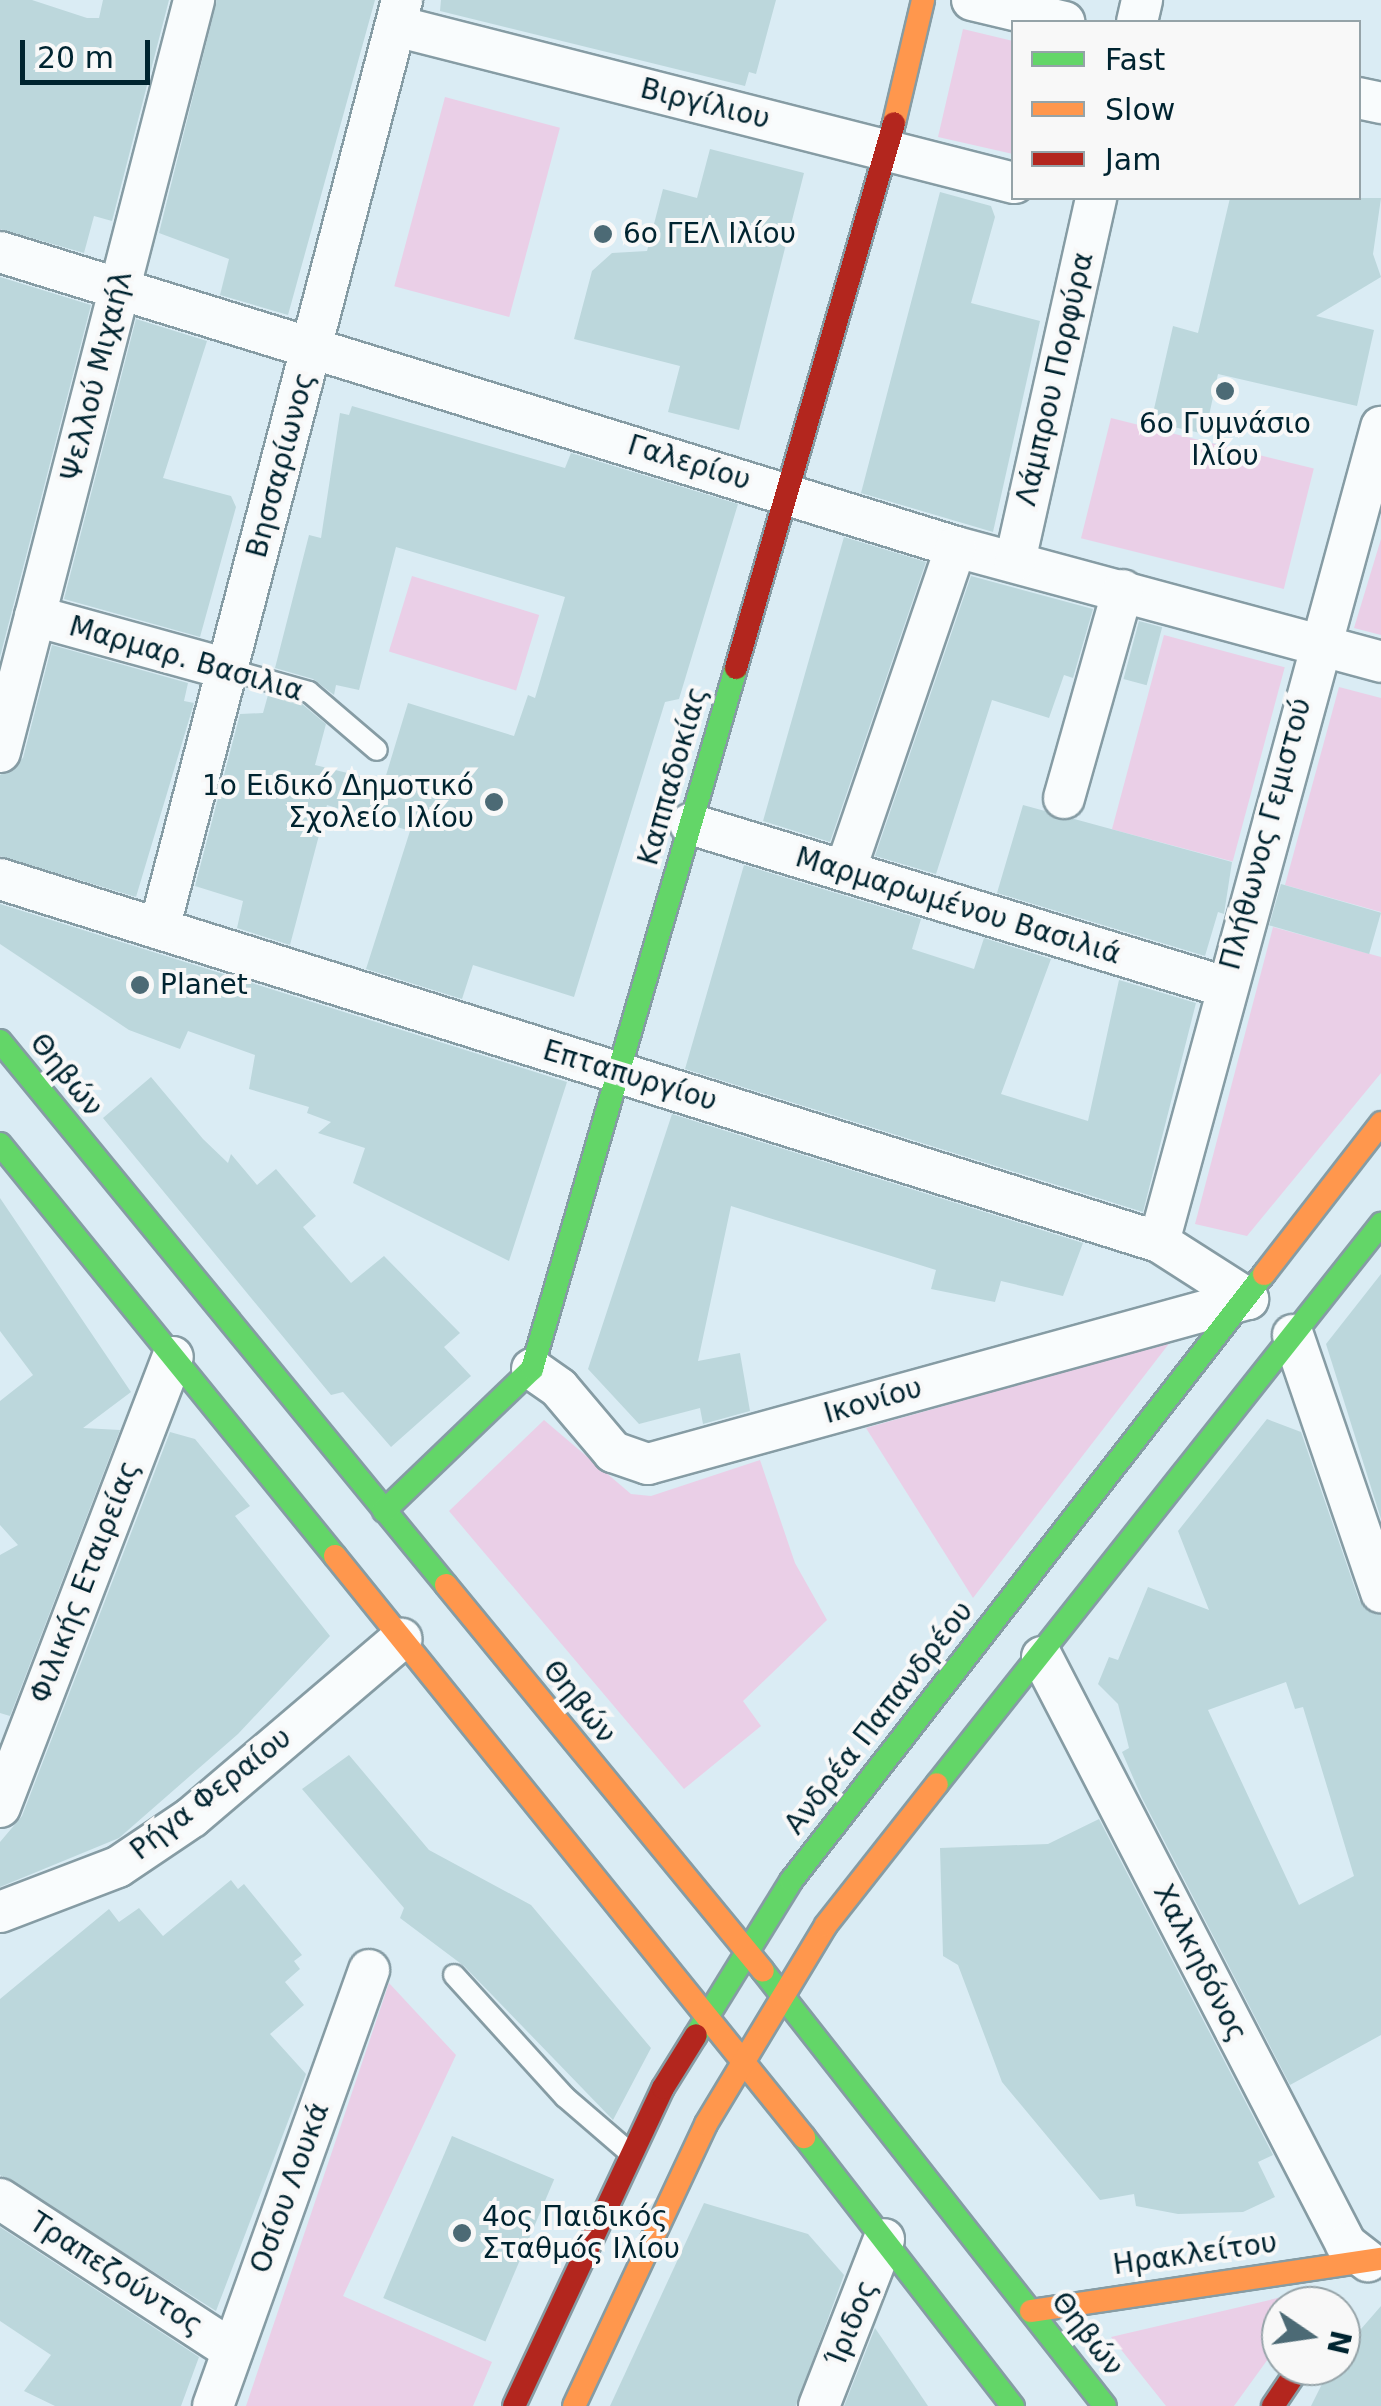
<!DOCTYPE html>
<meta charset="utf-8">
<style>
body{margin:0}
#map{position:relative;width:1381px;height:2406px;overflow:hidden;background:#daecf4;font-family:"DejaVu Sans",sans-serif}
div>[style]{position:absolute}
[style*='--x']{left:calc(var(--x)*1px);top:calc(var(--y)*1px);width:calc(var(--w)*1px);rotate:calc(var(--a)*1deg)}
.green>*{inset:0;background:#eacfe7;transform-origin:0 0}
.building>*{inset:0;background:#bcd7dc;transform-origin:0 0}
.roads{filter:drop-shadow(2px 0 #869ca4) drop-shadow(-2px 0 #869ca4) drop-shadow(0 2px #869ca4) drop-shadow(0 -2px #869ca4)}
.lane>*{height:20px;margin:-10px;padding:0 10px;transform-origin:10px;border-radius:10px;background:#f9fcfd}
.street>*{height:40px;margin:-20px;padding:0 20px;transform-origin:20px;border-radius:20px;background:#f9fcfd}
.fast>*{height:22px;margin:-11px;padding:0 11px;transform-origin:11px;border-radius:11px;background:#63d668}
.slow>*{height:22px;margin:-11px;padding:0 11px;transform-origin:11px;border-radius:11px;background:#ff974d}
.jam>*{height:22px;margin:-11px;padding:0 11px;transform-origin:11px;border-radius:11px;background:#b3261e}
.dots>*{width:28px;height:28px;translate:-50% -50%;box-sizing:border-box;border:5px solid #f8f8f8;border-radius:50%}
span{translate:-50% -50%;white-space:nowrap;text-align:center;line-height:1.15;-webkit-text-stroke:8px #f8f8f8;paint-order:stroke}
.street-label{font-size:28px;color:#002430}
.poi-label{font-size:28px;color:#002430}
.left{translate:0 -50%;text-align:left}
.right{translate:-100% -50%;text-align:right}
.legend{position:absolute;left:1011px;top:20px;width:350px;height:180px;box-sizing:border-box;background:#f8f8f8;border:2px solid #95a3a8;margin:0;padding:12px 18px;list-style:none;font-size:30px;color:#002430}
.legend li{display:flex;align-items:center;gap:20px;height:50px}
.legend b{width:50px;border:2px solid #95a3a8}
.north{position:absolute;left:1261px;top:2286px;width:100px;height:100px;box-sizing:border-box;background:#f8f8f8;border:2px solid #95a3a8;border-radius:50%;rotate:103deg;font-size:28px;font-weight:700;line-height:40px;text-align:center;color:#002430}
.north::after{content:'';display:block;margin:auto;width:35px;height:45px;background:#4c6a75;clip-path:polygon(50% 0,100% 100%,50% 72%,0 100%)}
.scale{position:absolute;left:20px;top:40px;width:130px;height:45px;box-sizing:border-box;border:5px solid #002430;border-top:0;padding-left:12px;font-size:30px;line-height:35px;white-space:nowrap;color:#002430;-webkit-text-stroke:8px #f8f8f8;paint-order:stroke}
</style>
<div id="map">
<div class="green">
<div style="clip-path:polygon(963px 29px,1013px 41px,1013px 154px,938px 137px)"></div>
<div style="left:445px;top:97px;width:119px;height:196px;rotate:15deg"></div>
<div style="left:1111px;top:418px;width:209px;height:124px;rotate:14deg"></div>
<div style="clip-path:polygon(1381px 539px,1381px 635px,1354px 628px)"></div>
<div style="left:412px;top:576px;width:133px;height:79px;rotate:17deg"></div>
<div style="left:1164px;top:635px;width:125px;height:201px;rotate:15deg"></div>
<div style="clip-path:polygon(1339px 687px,1381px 698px,1381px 912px,1285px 885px)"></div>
<div style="clip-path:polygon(1273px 927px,1381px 957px,1381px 1073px,1247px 1236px,1195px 1224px)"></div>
<div style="clip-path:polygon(1171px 1341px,973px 1598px,866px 1428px)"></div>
<div style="clip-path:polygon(544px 1420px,631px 1494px,651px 1496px,760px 1460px,795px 1563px,827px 1620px,743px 1701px,761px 1726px,684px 1789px,449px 1511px)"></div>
<div style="clip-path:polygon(389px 1983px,456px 2055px,343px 2296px,492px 2362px,473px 2406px,246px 2406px)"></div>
<div style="clip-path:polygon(1308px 2291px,1306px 2306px,1281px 2306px,1281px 2341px,1234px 2406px,1166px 2406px,1111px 2337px)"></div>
</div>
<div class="building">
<div style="clip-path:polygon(0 0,32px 0,87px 18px,99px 18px,103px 0,169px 0,112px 221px,94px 216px,84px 253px,0 229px)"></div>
<div style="clip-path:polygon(217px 0,375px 0,288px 315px,220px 295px,229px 259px,159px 233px)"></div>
<div style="clip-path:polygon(441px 0,776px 0,756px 74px,749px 72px,745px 86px,440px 11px)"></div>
<div style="clip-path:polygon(710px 149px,804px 173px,739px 430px,668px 412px,680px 366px,574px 339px,592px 271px,612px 253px,647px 251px,663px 189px,697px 198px)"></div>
<div style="clip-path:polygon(940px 192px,991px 206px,995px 217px,971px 303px,1040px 321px,993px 532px,861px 493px)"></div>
<div style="clip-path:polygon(1230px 198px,1381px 198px,1373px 254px,1381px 277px,1316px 316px,1374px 330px,1357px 406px,1218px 374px,1205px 434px,1151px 422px,1173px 326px,1198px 333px)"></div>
<div style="clip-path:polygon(0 277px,91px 305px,0 657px)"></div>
<div style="clip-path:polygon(136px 319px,207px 341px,163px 478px,231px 496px,236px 507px,200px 637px,64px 599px)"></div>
<div style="clip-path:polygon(352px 406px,565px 468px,571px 453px,738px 504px,679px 699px,665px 702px,574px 997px,473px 965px,462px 999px,366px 969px,410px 831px,327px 805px,290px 945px,237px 928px,243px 901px,195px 886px,240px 714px,263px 713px,268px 695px,302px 704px,326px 724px,315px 765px,384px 782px,408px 703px,514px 736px,528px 695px,535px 698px,565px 597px,396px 547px,359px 690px,336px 685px,334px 695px,313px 679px,275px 668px,309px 535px,321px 538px,340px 413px,349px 415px)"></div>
<div style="clip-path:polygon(844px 537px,926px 562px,830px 842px,763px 821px)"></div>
<div style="clip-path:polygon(971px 576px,1093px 609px,1073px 678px,1064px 675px,1049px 718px,992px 700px,936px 874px,875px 856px)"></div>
<div style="left:1139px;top:621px;width:24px;height:60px;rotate:15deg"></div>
<div style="clip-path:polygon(52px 645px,188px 683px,184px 701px,194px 703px,136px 897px,0 856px,0 775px,23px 758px)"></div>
<div style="clip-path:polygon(1023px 805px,1232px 862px,1224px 914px,1218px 912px,1205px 956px,997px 893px)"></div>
<div style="clip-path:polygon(744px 865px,921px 919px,912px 949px,974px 969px,984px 938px,1051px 959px,1001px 1094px,1088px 1121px,1119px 980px,1196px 1003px,1143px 1212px,685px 1069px)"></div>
<div style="left:1281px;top:884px;width:104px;height:43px;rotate:16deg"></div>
<div style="clip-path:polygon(0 904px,567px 1082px,509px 1261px,353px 1183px,365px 1148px,318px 1133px,331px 1122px,307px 1113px,309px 1107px,249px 1089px,255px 1055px,188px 1031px,180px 1049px,129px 1030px,0 944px)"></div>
<div style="clip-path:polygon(151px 1077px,203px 1139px,228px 1163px,231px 1154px,257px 1185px,276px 1169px,316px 1216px,303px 1227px,351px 1283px,384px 1256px,460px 1333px,444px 1347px,471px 1376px,391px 1447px,343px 1392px,331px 1395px,103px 1118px)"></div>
<div style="clip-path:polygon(672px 1114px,1083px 1243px,1063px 1296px,1001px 1281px,995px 1302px,931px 1289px,936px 1270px,731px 1206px,698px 1361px,740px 1353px,750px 1411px,703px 1424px,700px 1408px,639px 1424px,588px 1369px)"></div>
<div style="clip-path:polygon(0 1198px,131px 1392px,83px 1428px,120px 1430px,10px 1716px,0 1713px,0 1555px,18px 1545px,0 1525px,0 1401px,33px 1375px,0 1331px)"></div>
<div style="clip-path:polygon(1381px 1274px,1381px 1519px,1326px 1344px)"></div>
<div style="clip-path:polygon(evenodd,1267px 1419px,1301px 1432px,1359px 1600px,1381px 1615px,1381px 2035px,1290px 2085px,1142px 1798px,1122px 1752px,1129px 1748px,1118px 1704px,1098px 1684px,1109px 1657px,1118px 1660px,1148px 1587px,1209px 1610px,1178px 1531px,1267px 1419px,1286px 1682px,1295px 1709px,1303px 1707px,1354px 1876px,1299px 1905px,1208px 1710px,1286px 1682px)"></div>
<div style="clip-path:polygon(170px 1432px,195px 1439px,250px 1506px,235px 1516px,330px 1636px,238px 1734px,119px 1838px,0 1887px,0 1842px,22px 1816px)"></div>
<div style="clip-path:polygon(349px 1755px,429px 1850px,531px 1905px,651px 2048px,613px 2120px,464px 1966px,400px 1918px,404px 1908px,302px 1789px)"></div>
<div style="clip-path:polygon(1099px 1819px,1273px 2155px,1258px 2162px,1275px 2197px,1243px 2212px,1178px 2214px,1136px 2206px,1134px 2194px,1100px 2200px,1002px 2082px,958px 1965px,943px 1956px,940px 1848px,1048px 1844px)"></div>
<div style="clip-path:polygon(231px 1880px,238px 1889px,244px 1884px,302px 1955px,294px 1961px,300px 1969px,285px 1982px,304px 2005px,270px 2034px,306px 2074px,216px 2311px,0 2175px,0 1999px,109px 1909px,119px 1922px,139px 1908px,163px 1936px)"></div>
<div style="left:452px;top:2136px;width:111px;height:176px;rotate:23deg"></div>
<div style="clip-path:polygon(704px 2203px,808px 2234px,844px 2275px,796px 2406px,610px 2406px)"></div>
<div style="clip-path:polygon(0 2227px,199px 2357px,181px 2406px,55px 2406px,24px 2391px,51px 2355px,0 2321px)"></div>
<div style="clip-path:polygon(1381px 2306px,1381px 2406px,1311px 2406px,1331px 2366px,1341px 2366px,1341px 2352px)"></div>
<div style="clip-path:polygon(875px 2328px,928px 2406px,844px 2406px)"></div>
</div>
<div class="roads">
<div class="lane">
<div style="--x:227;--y:669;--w:85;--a:15.7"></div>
<div style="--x:309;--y:692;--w:89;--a:40.5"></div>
<div style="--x:454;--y:1975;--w:165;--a:47.7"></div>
<div style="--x:565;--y:2097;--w:84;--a:40.7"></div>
</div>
<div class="street">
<div style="--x:972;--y:0;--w:95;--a:13.4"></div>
<div style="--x:1137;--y:22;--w:23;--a:-77"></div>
<div style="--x:396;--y:26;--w:638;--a:14.25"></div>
<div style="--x:1358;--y:98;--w:24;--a:12"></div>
<div style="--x:0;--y:252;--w:1000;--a:17.15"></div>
<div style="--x:956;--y:547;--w:440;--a:15.1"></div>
<div style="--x:1015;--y:561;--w:372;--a:-77.4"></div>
<div style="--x:35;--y:616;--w:199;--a:15.4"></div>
<div style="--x:0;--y:752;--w:777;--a:-75.53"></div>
<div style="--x:1064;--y:798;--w:216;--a:-74.2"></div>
<div style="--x:690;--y:824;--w:559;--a:16.94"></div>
<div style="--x:845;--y:871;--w:342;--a:-71.1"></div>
<div style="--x:0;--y:879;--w:1215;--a:17.39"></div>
<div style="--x:1159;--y:1242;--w:106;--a:32.6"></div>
<div style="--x:159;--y:929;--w:960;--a:-75.34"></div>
<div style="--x:1159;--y:1242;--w:845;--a:-74.76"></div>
<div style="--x:1293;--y:1335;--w:272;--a:71.1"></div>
<div style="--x:532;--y:1369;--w:33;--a:35"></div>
<div style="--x:559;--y:1388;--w:84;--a:49.8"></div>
<div style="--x:613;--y:1452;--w:37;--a:19"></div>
<div style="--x:648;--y:1464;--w:622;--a:-15.38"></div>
<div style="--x:1042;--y:1657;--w:661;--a:62.62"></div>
<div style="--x:1346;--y:2244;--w:28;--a:38"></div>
<div style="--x:0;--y:1807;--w:482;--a:-69"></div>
<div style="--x:0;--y:1912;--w:126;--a:-20.9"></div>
<div style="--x:118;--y:1867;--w:89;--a:-34"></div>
<div style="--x:192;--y:1817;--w:275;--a:-40.4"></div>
<div style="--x:0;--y:2199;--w:277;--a:33.1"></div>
<div style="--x:213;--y:2406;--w:463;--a:-70.3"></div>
<div style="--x:819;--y:2406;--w:179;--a:-68.7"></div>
</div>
<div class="fast">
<div style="--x:0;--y:1041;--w:703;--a:50.65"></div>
<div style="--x:0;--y:1144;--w:531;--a:50.89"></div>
<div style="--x:384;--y:1511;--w:205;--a:-43.8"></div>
<div style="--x:532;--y:1369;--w:730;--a:-73.77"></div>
<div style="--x:937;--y:1784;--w:715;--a:-51.59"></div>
<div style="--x:763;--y:1971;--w:553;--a:51.83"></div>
<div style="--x:696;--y:2035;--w:181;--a:-58.3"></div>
<div style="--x:791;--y:1881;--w:770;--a:-52.07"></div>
<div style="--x:804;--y:2137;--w:341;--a:52.2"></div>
</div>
<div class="slow">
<div style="--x:894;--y:123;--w:126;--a:-76.7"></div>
<div style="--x:1264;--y:1274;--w:191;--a:-52.2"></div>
<div style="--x:335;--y:1556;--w:747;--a:51.09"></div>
<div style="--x:446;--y:1585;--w:499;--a:50.6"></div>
<div style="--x:1031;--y:2311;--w:354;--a:-8.5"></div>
<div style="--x:574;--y:2406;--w:311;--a:-64.9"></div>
<div style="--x:706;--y:2124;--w:232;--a:-58.9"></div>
<div style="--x:826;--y:1925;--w:179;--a:-51.8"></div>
</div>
<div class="jam">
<div style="--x:736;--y:668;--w:567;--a:-73.83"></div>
<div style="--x:514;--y:2406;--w:351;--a:-64.9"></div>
<div style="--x:663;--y:2088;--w:62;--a:-58.1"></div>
<div style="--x:1273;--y:2406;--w:48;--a:-56"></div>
</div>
</div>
<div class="dots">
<div style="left:603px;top:234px;background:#4c6a75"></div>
<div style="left:1225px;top:391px;background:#4c6a75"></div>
<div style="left:494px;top:802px;background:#4c6a75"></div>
<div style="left:140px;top:985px;background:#4c6a75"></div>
<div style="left:462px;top:2233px;background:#4c6a75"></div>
</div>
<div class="street-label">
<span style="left:705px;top:104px;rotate:14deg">Βιργίλιου</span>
<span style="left:97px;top:376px;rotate:-76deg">Ψελλού Μιχαήλ</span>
<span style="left:1055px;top:379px;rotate:-77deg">Λάμπρου Πορφύρα</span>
<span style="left:689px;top:463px;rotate:17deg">Γαλερίου</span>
<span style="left:281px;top:465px;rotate:-75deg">Βησσαρίωνος</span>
<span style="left:186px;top:659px;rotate:16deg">Μαρμαρ. Βασιλια</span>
<span style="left:673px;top:776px;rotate:-74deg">Καππαδοκίας</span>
<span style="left:1266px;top:834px;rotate:-75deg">Πλήθωνος Γεμιστού</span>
<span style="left:958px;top:906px;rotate:17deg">Μαρμαρωμένου Βασιλιά</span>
<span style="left:66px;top:1075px;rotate:51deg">Θηβών</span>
<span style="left:630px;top:1076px;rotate:17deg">Επταπυργίου</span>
<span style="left:873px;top:1401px;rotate:-16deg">Ικονίου</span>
<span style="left:85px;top:1582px;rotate:-69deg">Φιλικής Εταιρείας</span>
<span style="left:579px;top:1702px;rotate:51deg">Θηβών</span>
<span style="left:879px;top:1718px;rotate:-52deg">Ανδρέα Παπανδρέου</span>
<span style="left:211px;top:1794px;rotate:-38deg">Ρήγα Φεραίου</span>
<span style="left:1200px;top:1963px;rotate:63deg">Χαλκηδόνος</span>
<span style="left:290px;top:2188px;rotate:-70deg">Οσίου Λουκά</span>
<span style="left:1195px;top:2254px;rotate:-8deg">Ηρακλείτου</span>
<span style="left:116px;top:2274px;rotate:33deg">Τραπεζούντος</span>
<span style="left:852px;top:2323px;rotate:-68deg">Ίριδος</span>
<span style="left:1087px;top:2334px;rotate:52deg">Θηβών</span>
</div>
<div class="poi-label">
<span class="left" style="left:623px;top:234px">6ο ΓΕΛ Ιλίου</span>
<span style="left:1225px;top:440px">6ο Γυμνάσιο<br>Ιλίου</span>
<span class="right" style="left:474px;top:802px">1ο Ειδικό Δημοτικό<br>Σχολείο Ιλίου</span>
<span class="left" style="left:160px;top:985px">Planet</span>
<span class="left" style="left:482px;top:2233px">4ος Παιδικός<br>Σταθμός Ιλίου</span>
</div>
<ul class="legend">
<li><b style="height:12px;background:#63d668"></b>Fast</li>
<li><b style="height:12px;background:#ff974d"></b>Slow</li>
<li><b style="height:12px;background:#b3261e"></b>Jam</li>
</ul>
<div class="north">N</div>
<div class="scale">20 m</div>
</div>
